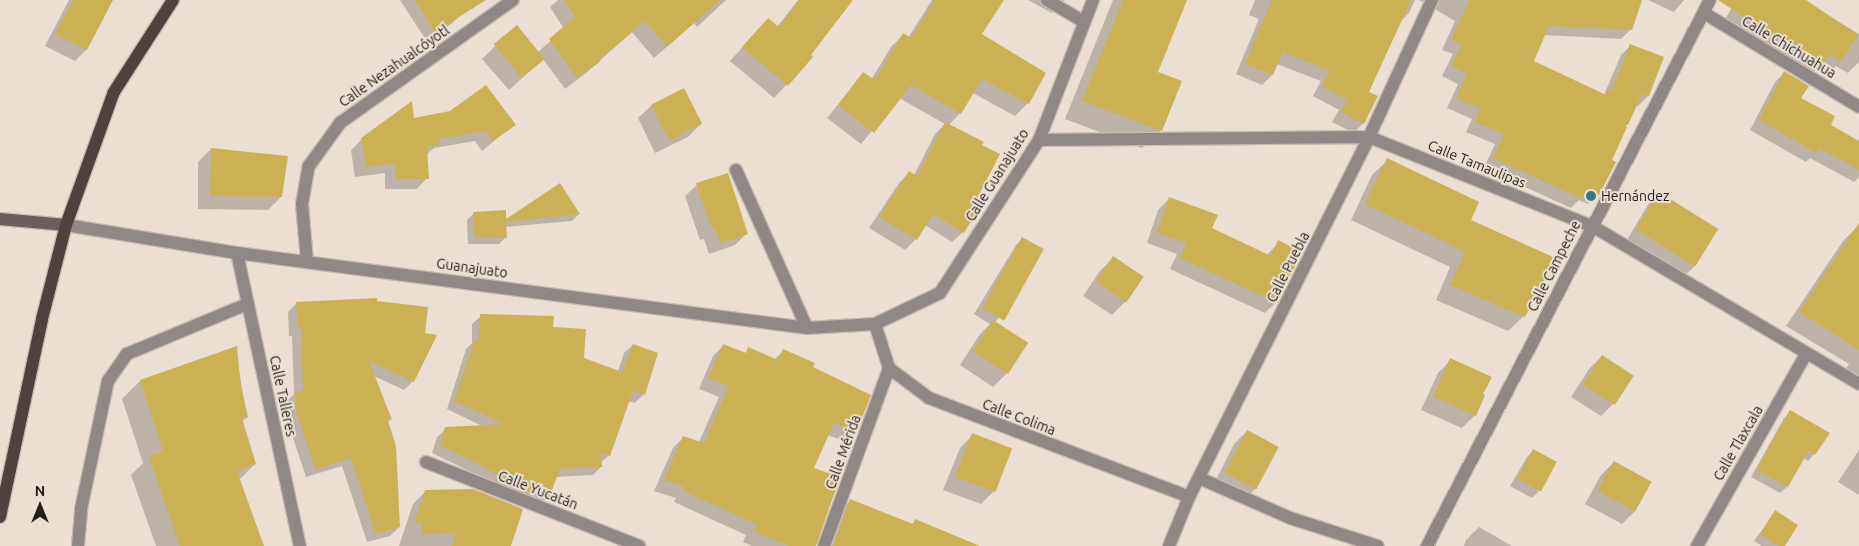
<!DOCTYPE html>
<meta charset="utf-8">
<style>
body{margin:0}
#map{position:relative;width:1859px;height:546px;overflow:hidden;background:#ebdfd3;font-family:Ubuntu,sans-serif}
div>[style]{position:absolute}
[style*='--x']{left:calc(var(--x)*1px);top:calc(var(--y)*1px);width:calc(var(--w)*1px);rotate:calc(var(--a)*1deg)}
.shadow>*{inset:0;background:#0003}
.building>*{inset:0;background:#cbb153;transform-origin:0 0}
.roads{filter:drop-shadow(1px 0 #c7bcb2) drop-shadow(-1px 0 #c7bcb2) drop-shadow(0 1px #c7bcb2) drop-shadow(0 -1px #c7bcb2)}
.street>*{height:12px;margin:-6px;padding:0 6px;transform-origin:6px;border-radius:6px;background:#908886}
.secondary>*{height:12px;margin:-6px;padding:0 6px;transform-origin:6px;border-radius:6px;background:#695f5c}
.primary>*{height:12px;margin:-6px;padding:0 6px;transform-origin:6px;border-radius:6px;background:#4e423e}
.dots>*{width:14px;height:14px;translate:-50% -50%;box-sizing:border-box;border:2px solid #ebdfd3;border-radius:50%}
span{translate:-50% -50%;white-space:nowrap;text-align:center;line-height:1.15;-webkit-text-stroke:4px #ebdfd3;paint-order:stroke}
.street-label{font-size:14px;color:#221d19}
.poi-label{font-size:14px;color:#221d19}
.left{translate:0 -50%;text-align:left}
.north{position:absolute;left:15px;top:481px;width:50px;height:50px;-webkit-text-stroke:4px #ebdfd3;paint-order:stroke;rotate:0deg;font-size:14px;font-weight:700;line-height:20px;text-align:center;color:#221d19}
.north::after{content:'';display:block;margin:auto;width:18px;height:22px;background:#221d19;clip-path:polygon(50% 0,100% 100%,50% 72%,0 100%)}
</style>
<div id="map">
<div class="shadow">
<div style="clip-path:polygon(69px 0,112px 0,86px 50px,75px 61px,45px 46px)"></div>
<div style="clip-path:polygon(400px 0,451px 0,461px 15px,451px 24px,426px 40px)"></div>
<div style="clip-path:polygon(558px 0,726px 0,697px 27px,694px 23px,654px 58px,632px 32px,586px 73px,565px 89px,543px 59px,509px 90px,482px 59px,495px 46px,538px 52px,564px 29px,550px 7px)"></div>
<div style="clip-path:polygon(798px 0,850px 0,809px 55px,812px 57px,774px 98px,730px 61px,768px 19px,777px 27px)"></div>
<div style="clip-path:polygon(932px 0,1002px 0,980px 35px,1044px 73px,1028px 103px,1015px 116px,973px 93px,960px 113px,949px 125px,969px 210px,963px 232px,952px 242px,925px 225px,916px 239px,905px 250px,869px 228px,899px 183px,909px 173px,914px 175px,935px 134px,945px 124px,899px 98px,861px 144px,827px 118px,863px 74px,871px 80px,891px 47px,903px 35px,908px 38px)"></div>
<div style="clip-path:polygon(1028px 0,1065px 0,1052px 13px)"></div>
<div style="clip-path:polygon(1113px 0,1185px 0,1157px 73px,1161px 130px,1142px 148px,1065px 119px)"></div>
<div style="clip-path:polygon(1255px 0,1415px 0,1409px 13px,1399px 23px,1367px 93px,1363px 123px,1354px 133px,1332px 122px,1339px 110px,1313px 96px,1321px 81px,1277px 64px,1272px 75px,1262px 85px,1236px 74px,1259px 19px,1249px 15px)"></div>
<div style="clip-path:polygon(1419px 0,1641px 0,1631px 29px,1621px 39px,1544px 35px,1532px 61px,1604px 95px,1621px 55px,1631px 45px,1662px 57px,1648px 96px,1638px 106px,1636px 105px,1625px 127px,1611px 161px,1615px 163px,1598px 194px,1588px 204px,1579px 200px,1571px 208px,1484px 168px,1495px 144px,1466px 132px,1472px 119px,1447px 108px,1458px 84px,1442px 76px,1453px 54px,1442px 50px,1455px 21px)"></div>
<div style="clip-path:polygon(1648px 0,1684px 0,1674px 12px)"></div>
<div style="clip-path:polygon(1737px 0,1803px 0,1859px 34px,1859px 62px,1848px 73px,1836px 66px,1829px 72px,1820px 67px,1809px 77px,1723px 22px)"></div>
<div style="clip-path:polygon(1784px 73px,1799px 99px,1829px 125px,1859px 142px,1859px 177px,1854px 182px,1810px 158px,1806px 162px,1750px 130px,1775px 82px)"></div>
<div style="clip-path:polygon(684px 90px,701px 124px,688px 137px,655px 153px,638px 118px,652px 105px)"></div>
<div style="clip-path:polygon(413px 119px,514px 124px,482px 151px,475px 141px,434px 148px,426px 155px,427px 178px,417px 189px,385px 189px,385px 173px,355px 177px,351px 150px,362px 139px)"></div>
<div style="clip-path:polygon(211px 149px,281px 197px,268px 210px,198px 209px,198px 162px)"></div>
<div style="clip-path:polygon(1388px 160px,1469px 220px,1524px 316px,1508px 331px,1436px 300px,1450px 267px,1351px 220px,1372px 175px)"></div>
<div style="clip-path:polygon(560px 185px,579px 214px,572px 221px,505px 227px,506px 237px,499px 244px,468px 244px,467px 220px,474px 213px,505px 221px)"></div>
<div style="clip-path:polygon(697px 185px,747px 233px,735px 245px,709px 254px,704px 239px,700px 240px,685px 196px)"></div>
<div style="clip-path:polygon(1659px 194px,1717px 230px,1695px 266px,1685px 275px,1627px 240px,1649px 203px)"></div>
<div style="clip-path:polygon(1169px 199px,1210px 229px,1267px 255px,1279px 242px,1276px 302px,1265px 313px,1170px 269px,1177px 254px,1147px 243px,1158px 210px)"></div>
<div style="clip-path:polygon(1856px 228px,1859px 230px,1859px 378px,1846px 369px,1849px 364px,1786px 326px,1843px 241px)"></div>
<div style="clip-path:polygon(1023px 238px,998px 319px,995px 322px,1026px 343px,1006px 374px,993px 387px,960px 365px,980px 334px,990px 324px,974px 314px,1016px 245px)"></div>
<div style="clip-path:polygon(1113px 258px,1125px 302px,1112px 315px,1083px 296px,1100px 271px)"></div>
<div style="clip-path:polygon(297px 303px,413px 381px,404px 390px,374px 376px,390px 420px,387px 423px,399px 527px,390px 536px,367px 542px,342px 466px,306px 477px,287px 420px,287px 401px,294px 394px,292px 336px,289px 336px,288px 312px)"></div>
<div style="clip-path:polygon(481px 316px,552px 328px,583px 359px,618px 371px,624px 353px,633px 345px,657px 354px,643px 395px,635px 403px,628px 401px,609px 455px,601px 463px,601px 467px,593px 475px,555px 477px,548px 497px,539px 505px,432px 453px,437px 437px,446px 429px,484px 427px,447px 409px,466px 349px,472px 343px,472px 324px)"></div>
<div style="clip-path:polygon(724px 345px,744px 354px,749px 349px,774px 360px,783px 351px,811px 368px,869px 395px,856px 431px,845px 441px,827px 435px,812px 469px,815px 546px,752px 546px,743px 542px,746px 535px,674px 502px,676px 498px,654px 491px,673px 448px,684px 437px,699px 442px,719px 397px,699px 389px,713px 356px)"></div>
<div style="clip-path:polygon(236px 347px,246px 418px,242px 422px,255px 464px,239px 480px,262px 546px,156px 546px,131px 475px,143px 463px,122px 399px,140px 381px)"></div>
<div style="clip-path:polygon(1602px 356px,1614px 403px,1601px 416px,1571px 397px,1589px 369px)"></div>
<div style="clip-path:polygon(1451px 360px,1475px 415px,1462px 428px,1421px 410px,1438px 373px)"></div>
<div style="clip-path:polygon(1790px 412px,1814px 454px,1808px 461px,1803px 458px,1787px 487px,1780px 493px,1751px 477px,1784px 418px)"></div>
<div style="clip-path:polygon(1247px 431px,1256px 488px,1243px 501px,1213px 486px,1234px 444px)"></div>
<div style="clip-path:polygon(973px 435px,994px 491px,981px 504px,943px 490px,960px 448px)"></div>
<div style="clip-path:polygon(1859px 450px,1859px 495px,1838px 482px)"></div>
<div style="clip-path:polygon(1533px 451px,1538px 492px,1532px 498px,1510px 486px,1527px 457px)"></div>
<div style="clip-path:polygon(1614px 462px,1635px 511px,1622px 524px,1585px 504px,1601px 475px)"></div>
<div style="clip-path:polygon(425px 492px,509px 546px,399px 546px,413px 504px)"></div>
<div style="clip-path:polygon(850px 501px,911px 525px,916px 520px,967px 546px,825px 546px,837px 513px)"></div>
<div style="clip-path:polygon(1775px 512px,1783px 546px,1762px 546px,1754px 541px)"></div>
<div style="clip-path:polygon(1479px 527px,1512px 546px,1464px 546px,1466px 540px)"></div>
</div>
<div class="building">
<div style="clip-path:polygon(73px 0,113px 0,87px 50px,55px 34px)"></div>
<div style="clip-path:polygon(415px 0,486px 0,435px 32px)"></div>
<div style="clip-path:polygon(565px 0,720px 0,667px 47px,645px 21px,599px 60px,600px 62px,577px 78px,549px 39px,575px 17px)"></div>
<div style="clip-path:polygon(799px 0,853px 0,811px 55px,813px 57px,788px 86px,742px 47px,768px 18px,779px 27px)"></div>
<div style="clip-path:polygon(935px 0,1004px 0,982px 34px,1046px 73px,1029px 104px,982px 79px,961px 114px,911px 85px,874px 133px,838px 105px,863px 72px,875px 80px,903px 33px,911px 38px)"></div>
<div style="clip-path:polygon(1123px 0,1187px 0,1158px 72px,1182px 81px,1162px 131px,1082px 101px)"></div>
<div style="clip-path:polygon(1272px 0,1411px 0,1369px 92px,1378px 96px,1364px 124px,1341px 112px,1348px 100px,1322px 86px,1330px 71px,1283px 52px,1273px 75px,1245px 64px)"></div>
<div style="clip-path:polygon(1469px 0,1642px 0,1632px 30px,1549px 26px,1534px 61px,1606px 95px,1608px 89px,1612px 91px,1630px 44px,1664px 57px,1649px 96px,1642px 94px,1628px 125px,1625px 125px,1627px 127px,1612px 160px,1616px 162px,1599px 195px,1587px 189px,1582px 199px,1493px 158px,1504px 134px,1475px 122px,1481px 109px,1456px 98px,1467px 74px,1451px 66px,1462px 44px,1451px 40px)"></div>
<div style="clip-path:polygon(1718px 0,1806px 0,1858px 35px,1841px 62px,1829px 55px,1821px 67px)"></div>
<div style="left:517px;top:25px;width:44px;height:30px;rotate:51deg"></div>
<div style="clip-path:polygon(1784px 71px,1809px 86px,1801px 98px,1835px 116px,1831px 125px,1859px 141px,1859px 170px,1819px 148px,1816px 153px,1759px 120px)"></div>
<div style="clip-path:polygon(486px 85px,516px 125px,493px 141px,486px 131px,439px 139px,440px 145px,427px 147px,429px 179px,395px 179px,395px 163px,366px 167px,361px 138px,412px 101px,414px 118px,450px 111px)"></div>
<div style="left:684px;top:88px;width:40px;height:37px;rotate:63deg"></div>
<div style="clip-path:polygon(945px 122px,984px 142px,982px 145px,1000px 154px,971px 210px,976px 213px,964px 233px,933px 214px,917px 240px,879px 217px,909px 171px,917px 176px)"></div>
<div style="clip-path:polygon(211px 148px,288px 156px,282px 197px,210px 196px)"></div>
<div style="clip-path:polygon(1387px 158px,1479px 202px,1471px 220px,1553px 257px,1549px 265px,1552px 266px,1525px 317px,1450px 285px,1465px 252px,1365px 204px)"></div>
<div style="clip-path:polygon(728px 173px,748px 234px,721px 243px,715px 228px,712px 229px,696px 183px)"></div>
<div style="clip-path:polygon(560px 183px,580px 214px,506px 222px,507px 238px,475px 238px,473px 212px,506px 210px,506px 219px)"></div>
<div style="left:1659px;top:192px;width:70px;height:44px;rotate:32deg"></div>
<div style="clip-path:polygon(1169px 197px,1218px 215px,1212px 228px,1271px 256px,1278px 240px,1302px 252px,1277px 303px,1180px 258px,1187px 243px,1157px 233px)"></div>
<div style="clip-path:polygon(1859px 223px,1859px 350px,1799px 312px)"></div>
<div style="left:1022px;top:237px;width:25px;height:82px;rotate:29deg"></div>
<div style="left:1113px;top:256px;width:37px;height:31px;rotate:34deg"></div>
<div style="clip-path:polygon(377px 298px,377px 301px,428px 307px,425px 333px,437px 335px,414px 382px,369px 361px,392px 420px,387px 418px,396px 446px,400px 527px,376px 534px,351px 458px,315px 469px,296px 411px,296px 391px,303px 391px,301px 328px,298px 328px,296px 302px)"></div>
<div style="clip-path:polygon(480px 314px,554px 316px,553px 327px,586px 329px,584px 358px,622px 372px,633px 344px,658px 353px,645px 395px,633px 391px,610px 456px,601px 453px,602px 467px,560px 469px,549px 498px,529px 490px,528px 493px,515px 488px,525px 488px,440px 445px,445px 427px,505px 424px,454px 401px,475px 339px,479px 339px)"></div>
<div style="left:993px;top:320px;width:42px;height:37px;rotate:33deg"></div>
<div style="clip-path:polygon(723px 344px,746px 353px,748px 347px,778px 360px,783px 349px,815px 363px,813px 367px,871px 395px,857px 431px,834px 423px,814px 468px,840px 477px,816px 546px,789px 546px,753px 531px,756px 524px,683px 491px,685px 487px,664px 480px,683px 436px,704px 443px,729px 386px,708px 378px)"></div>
<div style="clip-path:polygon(237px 346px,240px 380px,248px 418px,242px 418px,256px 464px,237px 471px,264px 546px,180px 546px,149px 456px,163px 451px,140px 380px)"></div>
<div style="left:1602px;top:355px;width:38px;height:35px;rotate:33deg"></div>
<div style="clip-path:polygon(1450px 358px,1492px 377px,1483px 394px,1485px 395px,1476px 416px,1433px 397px)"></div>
<div style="clip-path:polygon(1790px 410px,1830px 433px,1815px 455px,1809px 450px,1788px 487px,1756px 470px)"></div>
<div style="left:1247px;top:430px;width:36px;height:48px;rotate:28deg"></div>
<div style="left:972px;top:433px;width:43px;height:47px;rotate:21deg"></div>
<div style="left:1533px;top:449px;width:27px;height:34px;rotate:28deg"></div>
<div style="left:1614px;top:461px;width:43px;height:34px;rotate:29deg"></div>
<div style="clip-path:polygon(473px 489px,523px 509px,511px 546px,452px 546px,456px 533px,421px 534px,421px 522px,414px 524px,425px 490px)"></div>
<div style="clip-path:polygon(850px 499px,913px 524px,915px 519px,980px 546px,833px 546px)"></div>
<div style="clip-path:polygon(1775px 510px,1798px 525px,1785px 546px,1779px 546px,1760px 534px)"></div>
</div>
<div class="roads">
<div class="street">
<div style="--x:1047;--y:0;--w:43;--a:30.7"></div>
<div style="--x:1704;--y:13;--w:181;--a:31.2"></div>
<div style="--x:1039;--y:140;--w:330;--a:-0.5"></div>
<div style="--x:1369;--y:137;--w:240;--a:21.8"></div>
<div style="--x:1592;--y:226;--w:310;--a:30.6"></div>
<div style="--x:736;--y:170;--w:173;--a:65.8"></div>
<div style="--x:66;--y:225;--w:173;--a:9.3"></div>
<div style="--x:237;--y:253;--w:575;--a:7.5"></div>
<div style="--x:807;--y:328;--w:68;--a:-3.4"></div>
<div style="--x:875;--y:324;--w:72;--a:-25.5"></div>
<div style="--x:940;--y:293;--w:182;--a:-57.1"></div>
<div style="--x:1039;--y:140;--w:150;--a:-68.9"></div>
<div style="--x:237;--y:253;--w:300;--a:77.9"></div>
<div style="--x:307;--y:261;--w:57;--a:-95"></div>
<div style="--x:302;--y:204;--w:39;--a:-80"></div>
<div style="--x:309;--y:166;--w:53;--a:-54.2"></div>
<div style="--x:340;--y:123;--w:212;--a:-35.4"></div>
<div style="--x:875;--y:324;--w:46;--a:72.3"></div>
<div style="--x:889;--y:368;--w:50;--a:36.9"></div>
<div style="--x:929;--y:398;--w:278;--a:20.8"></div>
<div style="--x:426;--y:462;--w:229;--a:21.5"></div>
<div style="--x:1199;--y:478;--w:99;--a:23.7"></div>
<div style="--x:1290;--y:518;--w:92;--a:17.7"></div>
<div style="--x:78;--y:546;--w:37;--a:-85"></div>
<div style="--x:81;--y:509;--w:131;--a:-78.1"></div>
<div style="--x:108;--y:381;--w:33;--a:-55"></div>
<div style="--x:127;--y:354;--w:130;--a:-22.6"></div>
<div style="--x:824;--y:546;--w:189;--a:-69.9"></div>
<div style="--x:1169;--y:546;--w:53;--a:-67.8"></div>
<div style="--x:1189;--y:497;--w:402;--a:-63.4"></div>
<div style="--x:1369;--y:137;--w:151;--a:-65.3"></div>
<div style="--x:1427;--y:546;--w:615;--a:-62.6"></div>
<div style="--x:1697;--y:546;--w:221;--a:-60.4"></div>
</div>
<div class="secondary">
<div style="--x:0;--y:219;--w:66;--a:5.2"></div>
</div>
<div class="primary">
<div style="--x:0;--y:517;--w:202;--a:-78"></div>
<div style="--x:42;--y:319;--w:97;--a:-75.7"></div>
<div style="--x:66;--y:225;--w:141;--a:-70.2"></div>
<div style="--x:114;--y:92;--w:109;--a:-57.3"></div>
</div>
</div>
<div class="dots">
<div style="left:1591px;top:196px;background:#337a84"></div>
</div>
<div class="street-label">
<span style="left:1789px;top:47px;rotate:31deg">Calle Chichuahua</span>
<span style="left:394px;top:66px;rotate:-35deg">Calle Nezahualcóyotl</span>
<span style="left:1477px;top:164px;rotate:22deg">Calle Tamaulipas</span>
<span style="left:997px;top:175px;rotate:-58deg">Calle Guanajuato</span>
<span style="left:1554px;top:266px;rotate:-63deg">Calle Campeche</span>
<span style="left:1288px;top:267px;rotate:-63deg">Calle Puebla</span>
<span style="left:472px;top:268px;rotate:8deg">Guanajuato</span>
<span style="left:283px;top:396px;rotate:78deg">Calle Talleres</span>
<span style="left:1019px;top:417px;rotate:21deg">Calle Colima</span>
<span style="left:1738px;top:443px;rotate:-60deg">Calle Tlaxcala</span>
<span style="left:843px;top:452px;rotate:-70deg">Calle Mérida</span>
<span style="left:538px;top:490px;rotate:21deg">Calle Yucatán</span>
</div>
<div class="poi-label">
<span class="left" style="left:1601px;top:196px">Hernández</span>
</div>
<div class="north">N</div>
</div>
